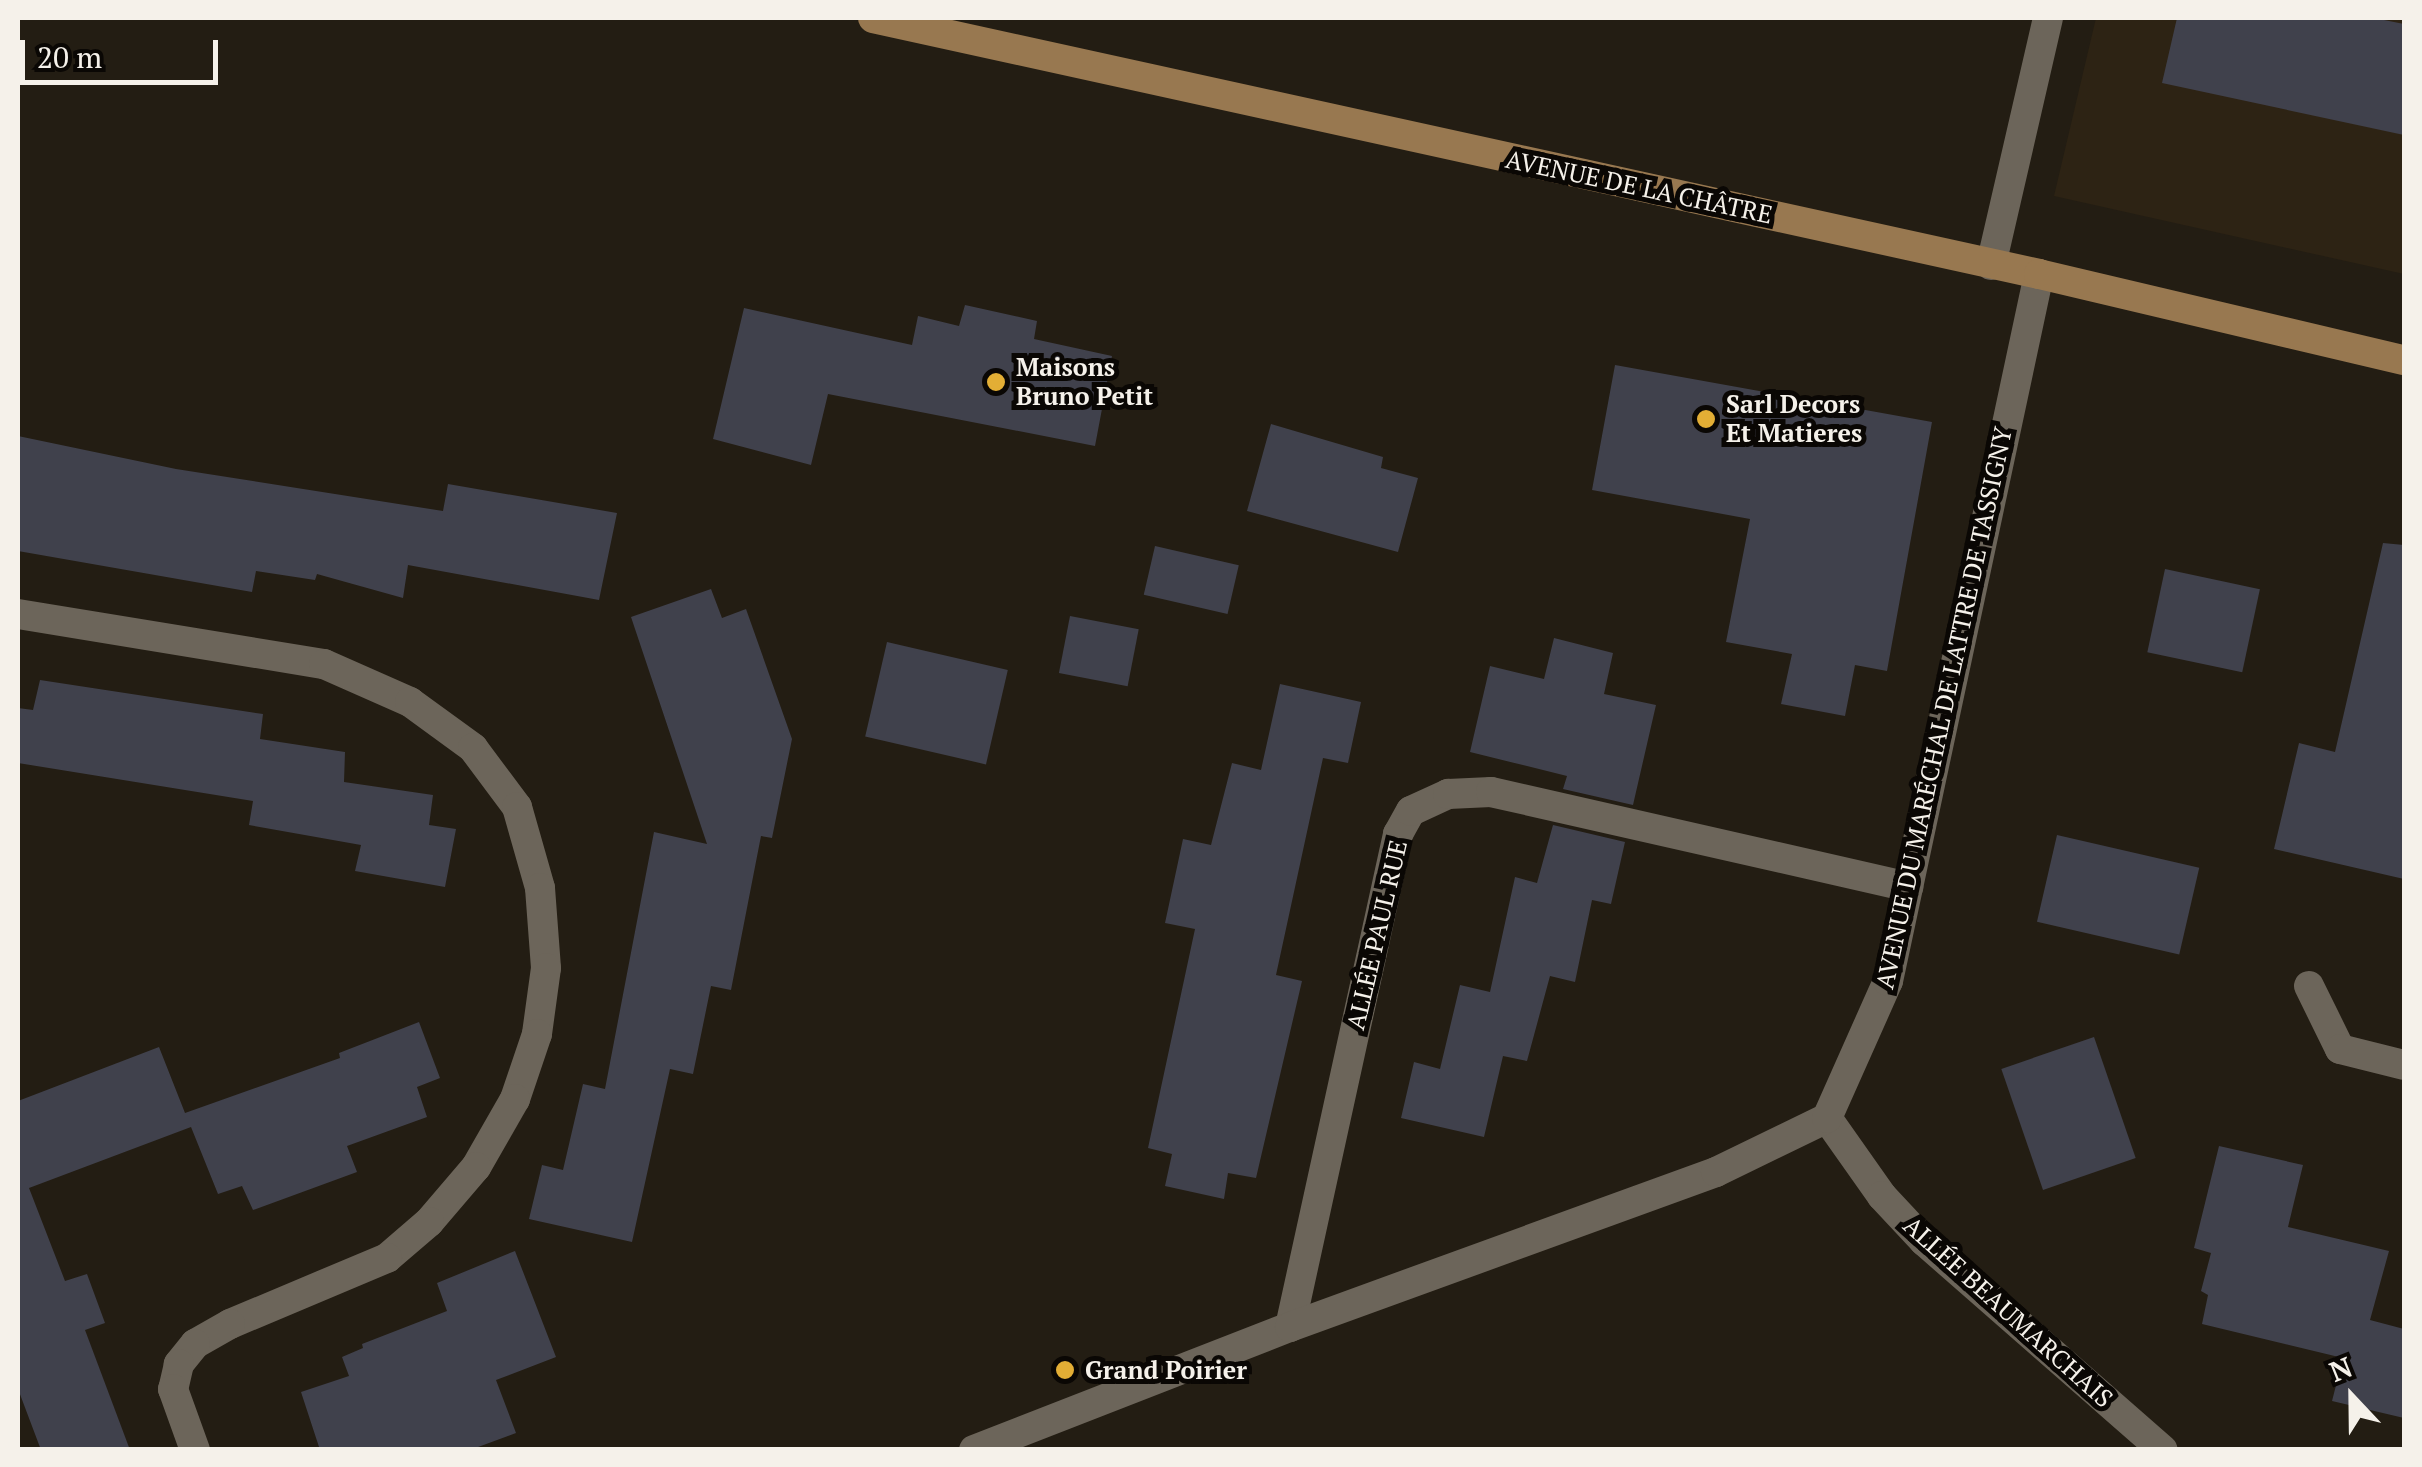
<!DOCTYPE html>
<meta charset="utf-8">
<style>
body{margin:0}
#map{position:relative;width:2422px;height:1467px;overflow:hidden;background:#231d13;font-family:"PT Serif",serif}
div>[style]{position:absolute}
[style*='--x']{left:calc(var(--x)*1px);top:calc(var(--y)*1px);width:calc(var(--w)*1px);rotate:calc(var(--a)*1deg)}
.built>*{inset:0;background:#2d2314}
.building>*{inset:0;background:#40414c;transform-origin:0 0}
.lane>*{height:30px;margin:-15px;padding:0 15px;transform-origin:15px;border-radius:15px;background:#6c655a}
.street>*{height:30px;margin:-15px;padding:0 15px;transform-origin:15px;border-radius:15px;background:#6c655a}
.secondary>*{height:30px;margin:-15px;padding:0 15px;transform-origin:15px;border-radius:15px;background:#987850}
.dots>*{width:28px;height:28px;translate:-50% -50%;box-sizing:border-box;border:5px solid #0a0704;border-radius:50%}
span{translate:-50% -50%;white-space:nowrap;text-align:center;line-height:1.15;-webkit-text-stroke:10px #0a0704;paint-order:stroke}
.street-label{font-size:25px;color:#f5f1ea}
.poi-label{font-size:25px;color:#f5f1ea;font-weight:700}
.left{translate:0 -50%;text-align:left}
.frame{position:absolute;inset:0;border:20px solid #f5f1ea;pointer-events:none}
.north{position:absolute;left:2302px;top:1347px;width:100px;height:100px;-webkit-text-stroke:8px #0a0704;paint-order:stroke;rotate:338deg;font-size:28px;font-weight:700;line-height:40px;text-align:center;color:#f5f1ea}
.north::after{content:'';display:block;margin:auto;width:35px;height:45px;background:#f5f1ea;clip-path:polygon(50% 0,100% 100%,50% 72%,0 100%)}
.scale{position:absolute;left:20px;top:40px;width:198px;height:45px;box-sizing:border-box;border:5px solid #f5f1ea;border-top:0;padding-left:12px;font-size:30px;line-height:35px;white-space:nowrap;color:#f5f1ea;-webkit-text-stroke:8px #0a0704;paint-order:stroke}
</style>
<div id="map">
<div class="built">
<div style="clip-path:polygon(2096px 18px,2404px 18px,2404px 274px,2054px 196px)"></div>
</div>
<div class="building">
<div style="clip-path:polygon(2177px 18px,2374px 18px,2404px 24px,2404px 135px,2162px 83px)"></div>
<div style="clip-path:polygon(965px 305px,1037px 321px,1034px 339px,1112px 356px,1095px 446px,828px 394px,811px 465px,713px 439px,744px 308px,912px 345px,918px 316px,959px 326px)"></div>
<div style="clip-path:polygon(1615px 365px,1932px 422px,1887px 671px,1855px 665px,1845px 716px,1781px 704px,1792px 654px,1726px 642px,1750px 519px,1592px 490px)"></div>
<div style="clip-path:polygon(1271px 424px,1383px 457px,1381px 468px,1418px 478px,1398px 552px,1247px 511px)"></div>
<div style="clip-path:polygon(18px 436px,176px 469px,443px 511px,448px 484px,617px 513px,599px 600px,408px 565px,403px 598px,317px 574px,315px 580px,256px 571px,252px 592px,18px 551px)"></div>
<div style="clip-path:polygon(2383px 543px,2404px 545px,2404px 879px,2274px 849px,2299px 743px,2335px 752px)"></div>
<div style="left:1155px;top:546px;width:86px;height:50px;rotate:13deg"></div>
<div style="left:2165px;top:569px;width:97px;height:85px;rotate:12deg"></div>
<div style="clip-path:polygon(711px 589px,722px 618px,746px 609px,792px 739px,772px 838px,761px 836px,731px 990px,711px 986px,693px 1074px,670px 1069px,632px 1242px,529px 1219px,542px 1165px,563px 1170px,583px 1084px,605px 1089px,654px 832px,707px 844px,631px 617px)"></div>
<div style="left:1070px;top:616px;width:70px;height:58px;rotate:11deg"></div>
<div style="clip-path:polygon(1554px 638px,1613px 653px,1604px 694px,1656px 705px,1633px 805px,1563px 789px,1567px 776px,1470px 752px,1490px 666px,1544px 679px)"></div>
<div style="left:887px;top:642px;width:124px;height:97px;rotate:13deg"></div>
<div style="clip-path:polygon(40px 680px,263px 714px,260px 739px,345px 752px,344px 782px,433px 795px,429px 825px,456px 829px,445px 887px,355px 871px,361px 845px,249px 825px,253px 801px,18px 763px,18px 708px,33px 710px)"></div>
<div style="clip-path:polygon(1280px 684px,1361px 702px,1348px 763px,1323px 758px,1276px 975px,1302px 981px,1256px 1178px,1228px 1173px,1224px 1199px,1165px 1186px,1172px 1154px,1148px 1148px,1195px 929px,1165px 923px,1183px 839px,1211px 845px,1232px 763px,1261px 770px)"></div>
<div style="clip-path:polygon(1553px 825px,1625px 842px,1611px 904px,1592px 900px,1575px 982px,1550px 976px,1527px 1061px,1503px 1056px,1484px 1137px,1401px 1118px,1414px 1062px,1440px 1069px,1460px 985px,1490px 992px,1515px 877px,1537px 883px)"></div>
<div style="left:2057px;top:835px;width:146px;height:89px;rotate:13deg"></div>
<div style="clip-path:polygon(419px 1022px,440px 1078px,417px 1087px,427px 1117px,347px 1146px,357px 1172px,253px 1210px,242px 1186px,218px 1194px,191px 1127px,29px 1188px,65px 1281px,87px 1274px,105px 1323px,85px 1330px,130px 1450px,41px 1450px,18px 1389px,18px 1101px,159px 1047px,185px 1113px,340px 1058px,339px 1053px)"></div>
<div style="left:2094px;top:1037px;width:128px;height:98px;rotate:71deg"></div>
<div style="clip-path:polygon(2219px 1146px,2303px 1165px,2288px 1227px,2389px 1251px,2370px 1320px,2404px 1329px,2404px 1418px,2332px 1401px,2343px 1358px,2202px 1324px,2208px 1295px,2201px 1291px,2211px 1253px,2194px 1248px)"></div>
<div style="clip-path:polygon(515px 1251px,556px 1357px,496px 1380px,516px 1433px,470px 1450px,320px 1450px,301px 1392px,349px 1376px,342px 1357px,363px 1348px,362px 1344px,447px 1311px,437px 1283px)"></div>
</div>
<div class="lane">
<div style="--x:1991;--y:265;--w:253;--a:-77"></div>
</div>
<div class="street">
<div style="--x:18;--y:614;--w:310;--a:9.3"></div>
<div style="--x:324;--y:664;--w:94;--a:23.8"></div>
<div style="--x:410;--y:702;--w:78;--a:36.1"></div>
<div style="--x:473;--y:748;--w:74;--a:53.3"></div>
<div style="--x:517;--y:807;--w:84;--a:74.1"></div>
<div style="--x:540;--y:888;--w:80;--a:85.7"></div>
<div style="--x:546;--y:968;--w:67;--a:97.8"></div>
<div style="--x:537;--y:1034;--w:69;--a:108.7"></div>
<div style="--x:515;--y:1099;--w:78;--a:119.8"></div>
<div style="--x:476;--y:1167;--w:72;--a:130.5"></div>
<div style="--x:429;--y:1222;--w:55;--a:139.4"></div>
<div style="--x:387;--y:1258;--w:170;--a:157.2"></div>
<div style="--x:230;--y:1324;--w:40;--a:150.3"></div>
<div style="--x:195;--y:1344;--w:26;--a:129"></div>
<div style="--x:179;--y:1364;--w:26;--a:103"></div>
<div style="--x:173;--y:1389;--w:65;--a:70.2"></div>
<div style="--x:2309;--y:986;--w:70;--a:63.8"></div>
<div style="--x:2340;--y:1049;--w:66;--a:14"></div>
<div style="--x:1827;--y:1118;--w:95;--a:54.8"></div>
<div style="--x:1882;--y:1196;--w:62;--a:47"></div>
<div style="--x:1924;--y:1241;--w:317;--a:41.2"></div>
<div style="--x:1290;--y:1327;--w:505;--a:-77.64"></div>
<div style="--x:1398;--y:834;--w:26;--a:-61"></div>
<div style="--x:1411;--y:811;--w:41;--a:-24.7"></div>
<div style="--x:1448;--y:794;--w:43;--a:-2.7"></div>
<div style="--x:1491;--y:792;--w:428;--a:12.8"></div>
<div style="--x:974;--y:1450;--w:339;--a:-21.3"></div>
<div style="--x:1290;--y:1327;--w:453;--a:-20"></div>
<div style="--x:1716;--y:1172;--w:123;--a:-25.9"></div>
<div style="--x:1827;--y:1118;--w:150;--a:-66"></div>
<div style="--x:1888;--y:981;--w:723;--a:-77.94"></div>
</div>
<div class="secondary">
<div style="--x:873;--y:18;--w:1194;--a:12.38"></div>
<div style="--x:2039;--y:274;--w:375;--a:13.3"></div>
</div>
<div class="dots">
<div style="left:996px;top:382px;background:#e3ae35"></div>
<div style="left:1706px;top:419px;background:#e3ae35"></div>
<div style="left:1065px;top:1370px;background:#e3ae35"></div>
</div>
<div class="street-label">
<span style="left:1639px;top:187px;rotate:12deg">AVENUE DE LA CHÂTRE</span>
<span style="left:1944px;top:708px;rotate:-78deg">AVENUE DU MARÉCHAL DE LATTRE DE TASSIGNY</span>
<span style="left:1377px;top:935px;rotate:-77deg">ALLÉE PAUL RUE</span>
<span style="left:2008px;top:1312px;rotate:42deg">ALLÉE BEAUMARCHAIS</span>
</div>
<div class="poi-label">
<span class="left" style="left:1016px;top:382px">Maisons<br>Bruno Petit</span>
<span class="left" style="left:1726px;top:419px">Sarl Decors<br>Et Matieres</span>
<span class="left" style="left:1085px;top:1370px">Grand Poirier</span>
</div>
<div class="frame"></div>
<div class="north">N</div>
<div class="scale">20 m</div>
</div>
